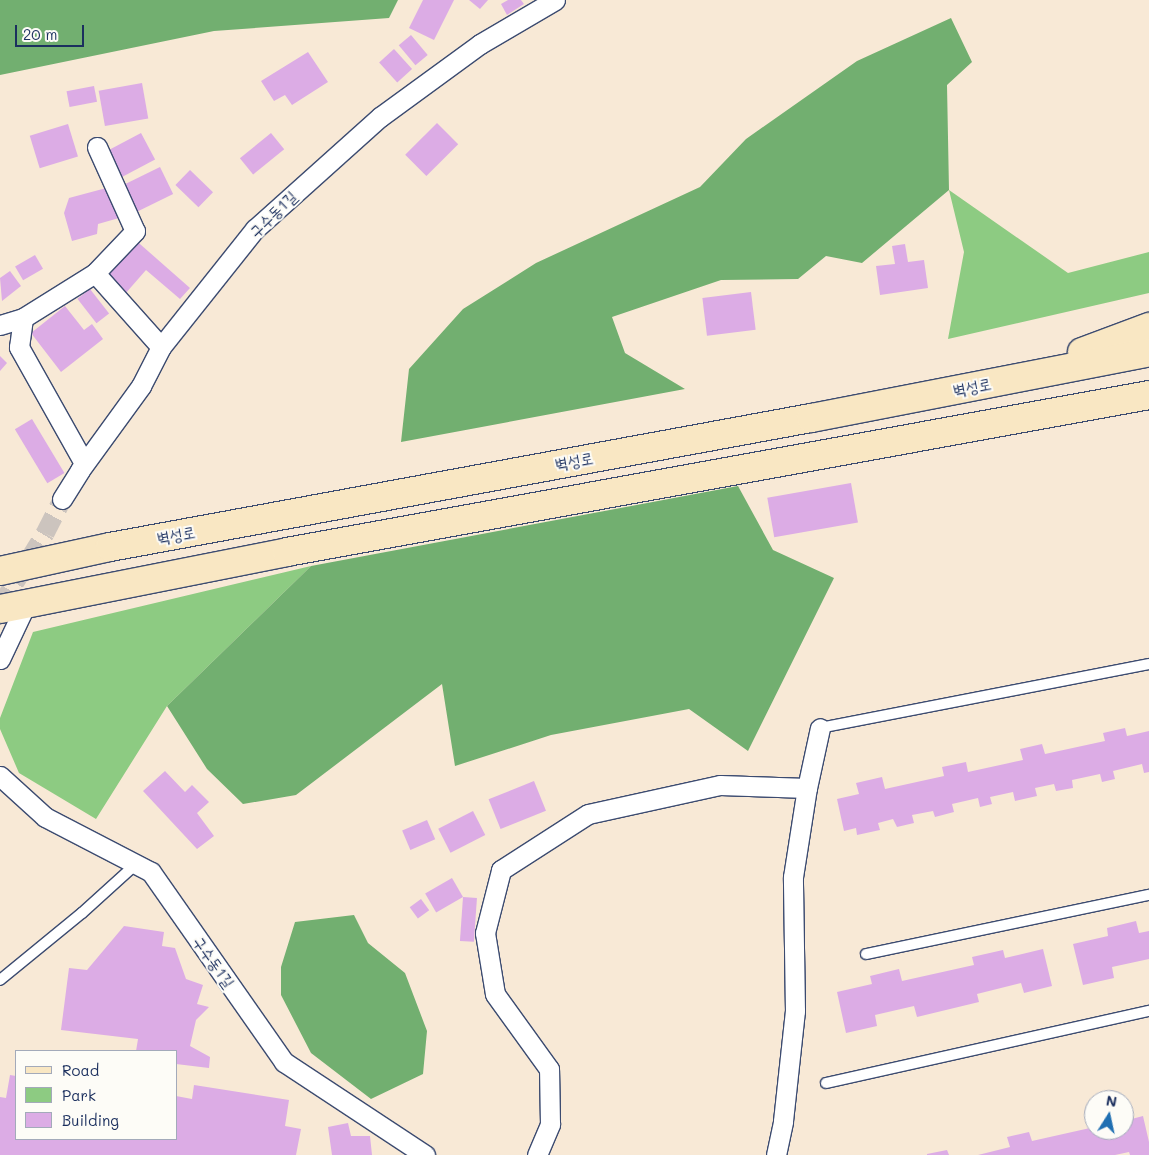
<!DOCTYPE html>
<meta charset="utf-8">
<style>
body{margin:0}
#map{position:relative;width:1149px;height:1155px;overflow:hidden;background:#f8e9d6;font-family:Mali,"Poor Story",sans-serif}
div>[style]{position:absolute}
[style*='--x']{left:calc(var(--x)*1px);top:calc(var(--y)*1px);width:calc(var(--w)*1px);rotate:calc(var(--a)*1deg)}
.green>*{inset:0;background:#8dcb82}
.forest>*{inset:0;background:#72af70}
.building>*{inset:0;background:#dcace5;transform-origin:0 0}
.minor-tunnel>*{height:19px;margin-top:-9.5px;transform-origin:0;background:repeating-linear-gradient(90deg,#ccc4be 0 19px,transparent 0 28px)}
.roads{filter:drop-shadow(1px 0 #3c4b70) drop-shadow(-1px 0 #3c4b70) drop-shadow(0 1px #3c4b70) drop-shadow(0 -1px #3c4b70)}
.service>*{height:10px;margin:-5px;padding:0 5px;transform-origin:5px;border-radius:5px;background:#fff}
.minor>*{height:19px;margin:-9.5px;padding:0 9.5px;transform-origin:9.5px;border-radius:9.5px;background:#fff}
.secondary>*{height:28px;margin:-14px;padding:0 14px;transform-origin:14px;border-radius:14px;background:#f9e7c3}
span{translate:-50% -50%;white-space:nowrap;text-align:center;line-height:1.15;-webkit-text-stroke:4px #fdfcf7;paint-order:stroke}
.street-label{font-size:16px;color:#1b2f5e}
.legend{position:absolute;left:15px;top:1050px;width:162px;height:90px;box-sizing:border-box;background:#fdfcf7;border:1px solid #a3aaba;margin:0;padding:6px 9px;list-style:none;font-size:15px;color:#1b2f5e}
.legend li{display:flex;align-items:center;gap:10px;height:25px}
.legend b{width:25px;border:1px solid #a3aaba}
.north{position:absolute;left:1084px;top:1090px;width:50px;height:50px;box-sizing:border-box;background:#fdfcf7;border:1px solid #a3aaba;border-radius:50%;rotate:10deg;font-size:14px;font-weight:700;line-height:20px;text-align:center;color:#1b2f5e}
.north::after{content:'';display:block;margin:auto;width:18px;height:22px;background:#1f6fb2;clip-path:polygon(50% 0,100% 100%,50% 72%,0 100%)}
.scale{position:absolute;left:15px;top:25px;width:69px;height:22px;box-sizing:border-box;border:2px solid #1b2f5e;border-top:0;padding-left:6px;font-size:15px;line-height:18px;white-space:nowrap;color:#1b2f5e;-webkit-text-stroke:4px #fdfcf7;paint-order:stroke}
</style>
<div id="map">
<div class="green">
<div style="clip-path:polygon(949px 190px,1068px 273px,1149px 252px,1149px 293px,948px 339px,964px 252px)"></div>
<div style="clip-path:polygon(311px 566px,167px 706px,96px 819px,19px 773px,0 729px,0 718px,33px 632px)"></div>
</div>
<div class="forest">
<div style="clip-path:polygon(0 0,398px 0,389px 18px,214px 31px,0 75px)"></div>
<div style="clip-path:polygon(951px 18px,972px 62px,947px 85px,949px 190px,862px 263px,826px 256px,798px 279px,721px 280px,612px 317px,625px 353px,685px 389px,401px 442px,409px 369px,463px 309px,536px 263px,700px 187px,746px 139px,857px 61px)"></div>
<div style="clip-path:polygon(738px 486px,773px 550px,834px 578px,748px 751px,689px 709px,551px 735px,455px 766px,442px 684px,296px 795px,243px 804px,207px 769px,167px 706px,311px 566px)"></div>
<div style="clip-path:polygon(354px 915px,368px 943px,405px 973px,427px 1031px,423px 1074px,371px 1099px,311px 1053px,281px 995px,281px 967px,295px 922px)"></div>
</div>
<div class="building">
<div style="clip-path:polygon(423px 0,454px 0,434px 40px,409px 28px)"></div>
<div style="clip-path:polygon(469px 0,488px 0,480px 9px)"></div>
<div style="clip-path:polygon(508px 0,521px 0,524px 4px,507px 15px,501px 4px)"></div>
<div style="left:411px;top:35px;width:26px;height:16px;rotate:50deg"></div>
<div style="left:394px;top:49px;width:27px;height:20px;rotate:48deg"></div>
<div style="clip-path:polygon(308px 52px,328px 82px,292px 105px,285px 95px,274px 101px,261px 81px)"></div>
<div style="left:142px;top:83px;width:36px;height:44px;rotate:80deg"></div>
<div style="left:94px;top:86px;width:16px;height:28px;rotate:79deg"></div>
<div style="left:437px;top:123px;width:30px;height:45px;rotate:45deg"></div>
<div style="left:68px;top:124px;width:34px;height:40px;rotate:73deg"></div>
<div style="left:141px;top:133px;width:30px;height:38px;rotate:62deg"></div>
<div style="left:271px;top:133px;width:21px;height:40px;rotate:51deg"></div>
<div style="left:160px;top:167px;width:30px;height:42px;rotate:64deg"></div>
<div style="left:190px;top:170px;width:32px;height:21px;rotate:44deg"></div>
<div style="clip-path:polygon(110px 187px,119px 218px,98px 224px,97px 234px,72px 241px,64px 213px,69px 198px)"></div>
<div style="clip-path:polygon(132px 237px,190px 288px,180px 299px,146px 270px,125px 294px,101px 273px)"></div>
<div style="clip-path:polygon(905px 244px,908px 262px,924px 260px,928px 288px,880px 295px,876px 266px,895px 264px,892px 246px)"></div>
<div style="left:35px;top:255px;width:16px;height:23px;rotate:60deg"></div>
<div style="clip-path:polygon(10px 271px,21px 286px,2px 301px,0 278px)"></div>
<div style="left:90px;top:289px;width:31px;height:16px;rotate:52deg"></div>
<div style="left:751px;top:292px;width:38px;height:49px;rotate:83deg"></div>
<div style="clip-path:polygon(65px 306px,84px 330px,92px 324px,103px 339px,61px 372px,31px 333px)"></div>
<div style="clip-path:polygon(0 356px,7px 363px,0 371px)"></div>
<div style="left:32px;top:419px;width:63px;height:20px;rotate:59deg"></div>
<div style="left:851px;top:483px;width:40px;height:85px;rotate:80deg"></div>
<div style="clip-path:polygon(1125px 728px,1127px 736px,1149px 731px,1149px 772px,1144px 773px,1142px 764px,1113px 771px,1115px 779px,1102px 782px,1100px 774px,1072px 780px,1073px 788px,1056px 791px,1054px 784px,1035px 788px,1037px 796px,1015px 801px,1013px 792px,990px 797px,992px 804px,980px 807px,978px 798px,952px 804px,954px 812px,935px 817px,933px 811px,912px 815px,914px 823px,897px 827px,893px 819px,878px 823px,880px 830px,857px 835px,856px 828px,844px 831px,837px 799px,859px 794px,856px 783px,882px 777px,885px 789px,944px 776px,942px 767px,966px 762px,968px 772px,1023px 760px,1020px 749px,1042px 744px,1045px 754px,1105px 741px,1103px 733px)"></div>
<div style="clip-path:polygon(165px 771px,185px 792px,192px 785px,209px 802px,197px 813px,214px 836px,197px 849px,143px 791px)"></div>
<div style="left:534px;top:781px;width:32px;height:49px;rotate:68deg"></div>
<div style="left:473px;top:811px;width:27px;height:39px;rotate:63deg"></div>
<div style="left:427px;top:820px;width:21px;height:27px;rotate:67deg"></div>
<div style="left:452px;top:878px;width:22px;height:31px;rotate:60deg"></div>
<div style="left:463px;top:897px;width:14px;height:44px;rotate:4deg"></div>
<div style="left:421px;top:899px;width:14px;height:14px;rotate:54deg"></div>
<div style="clip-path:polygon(1136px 921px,1139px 933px,1149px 931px,1149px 959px,1112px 967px,1114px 978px,1083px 985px,1073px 944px,1108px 936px,1107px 928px)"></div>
<div style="clip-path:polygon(124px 926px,164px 932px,162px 946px,175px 948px,186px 979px,203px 985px,197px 1004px,209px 1007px,196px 1020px,190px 1046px,210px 1057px,209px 1068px,176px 1064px,176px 1051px,136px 1051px,138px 1039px,61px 1030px,69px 968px,87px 970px)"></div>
<div style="clip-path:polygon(1043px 949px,1052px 986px,1024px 993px,1021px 983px,977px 994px,979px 1002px,917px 1017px,914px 1006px,875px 1015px,877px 1026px,846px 1033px,837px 992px,872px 984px,870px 976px,899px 969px,902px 981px,974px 965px,972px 957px,1003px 950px,1005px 958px)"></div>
<div style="clip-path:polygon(10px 1075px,16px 1076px,16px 1139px,176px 1139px,176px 1096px,192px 1099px,194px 1085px,289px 1100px,285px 1126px,301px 1129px,296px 1155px,0 1155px,0 1097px,6px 1098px)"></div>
<div style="clip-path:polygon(1143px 1116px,1149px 1142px,1149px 1155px,1130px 1155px,1129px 1152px,1115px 1155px,978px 1155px,1010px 1147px,1007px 1137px,1029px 1132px,1032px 1141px,1090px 1128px,1088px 1120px,1094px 1119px,1094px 1130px,1124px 1130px,1124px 1121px)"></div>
<div style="clip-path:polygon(348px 1123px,351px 1136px,370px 1136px,372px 1155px,332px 1155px,328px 1127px)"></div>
<div style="clip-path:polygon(947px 1150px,949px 1155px,927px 1155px,927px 1154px)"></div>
</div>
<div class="minor-tunnel">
<div style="--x:0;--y:606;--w:86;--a:-58.3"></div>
<div style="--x:45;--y:533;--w:38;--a:-63"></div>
</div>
<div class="roads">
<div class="service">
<div style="--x:820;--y:728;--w:335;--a:-11"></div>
<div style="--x:866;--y:954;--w:289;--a:-11.8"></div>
<div style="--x:0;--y:980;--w:106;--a:-39.3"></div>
<div style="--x:82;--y:913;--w:73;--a:-42.2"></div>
<div style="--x:826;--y:1083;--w:331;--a:-12.6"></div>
</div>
<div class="minor">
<div style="--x:97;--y:147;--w:92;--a:65.7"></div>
<div style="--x:135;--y:231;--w:58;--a:133.6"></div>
<div style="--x:95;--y:273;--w:99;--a:48.3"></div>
<div style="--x:0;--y:325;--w:24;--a:-17"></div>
<div style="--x:84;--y:463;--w:133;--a:-119.3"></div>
<div style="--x:19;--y:347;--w:29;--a:-82"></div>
<div style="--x:23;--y:318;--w:85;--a:-32"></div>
<div style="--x:62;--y:499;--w:34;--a:-58"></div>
<div style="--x:80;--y:470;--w:104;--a:-54"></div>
<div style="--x:141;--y:386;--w:44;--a:-62.9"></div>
<div style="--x:161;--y:347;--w:151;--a:-51.5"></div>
<div style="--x:255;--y:229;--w:168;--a:-41.9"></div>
<div style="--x:380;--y:117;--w:124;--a:-36.1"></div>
<div style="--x:480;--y:44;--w:87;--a:-30.4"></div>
<div style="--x:0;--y:659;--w:63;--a:-64.7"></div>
<div style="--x:0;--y:776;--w:61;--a:42.3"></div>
<div style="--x:45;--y:817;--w:119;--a:27.4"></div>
<div style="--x:151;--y:872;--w:232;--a:55"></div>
<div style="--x:284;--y:1062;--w:169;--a:33.4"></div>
<div style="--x:537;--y:1155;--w:34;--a:-67"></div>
<div style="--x:550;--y:1124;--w:55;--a:-91"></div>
<div style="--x:549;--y:1069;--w:92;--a:-125.8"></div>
<div style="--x:495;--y:994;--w:62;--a:-99.3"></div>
<div style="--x:485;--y:933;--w:65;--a:-75.7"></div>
<div style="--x:501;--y:870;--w:103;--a:-32.8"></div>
<div style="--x:588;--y:814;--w:135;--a:-12.4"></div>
<div style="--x:720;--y:785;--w:87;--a:2"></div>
<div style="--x:776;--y:1155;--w:35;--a:-78"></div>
<div style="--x:783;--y:1121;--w:111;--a:-83.8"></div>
<div style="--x:795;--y:1011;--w:134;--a:-90.9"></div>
<div style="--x:793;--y:877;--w:90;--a:-81.1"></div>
<div style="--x:807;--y:788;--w:61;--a:-77.8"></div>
</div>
<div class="secondary">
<div style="--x:1082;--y:352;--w:72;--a:-20.5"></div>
<div style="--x:0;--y:571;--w:113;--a:-12.3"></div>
<div style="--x:110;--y:547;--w:713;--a:-10.43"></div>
<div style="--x:811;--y:418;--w:344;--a:-11"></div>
<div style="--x:0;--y:609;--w:293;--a:-11.2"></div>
<div style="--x:287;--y:552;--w:876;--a:-10.32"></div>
</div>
</div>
<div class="street-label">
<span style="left:273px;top:214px;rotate:-44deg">구수동1길</span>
<span style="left:972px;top:387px;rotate:-11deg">벽성로</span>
<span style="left:574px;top:461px;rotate:-10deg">벽성로</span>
<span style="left:176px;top:535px;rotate:-10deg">벽성로</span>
<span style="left:214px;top:962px;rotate:55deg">구수동1길</span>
</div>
<ul class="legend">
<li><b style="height:6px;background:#f9e7c3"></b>Road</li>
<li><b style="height:14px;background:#8dcb82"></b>Park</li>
<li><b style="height:14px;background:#dcace5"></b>Building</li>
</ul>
<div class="north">N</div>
<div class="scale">20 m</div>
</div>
